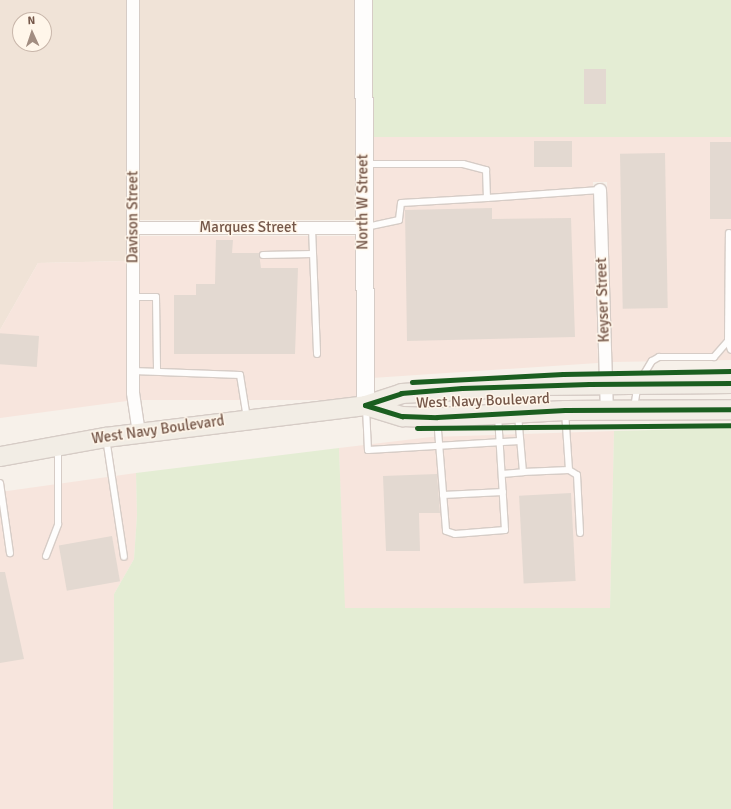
<!DOCTYPE html>
<style>
body{margin:0}
#map{position:relative;width:731px;height:809px;overflow:hidden;background:#f7f1ea;font-family:Signika,sans-serif}
div>[style]{position:absolute}
[style*='--x']{left:calc(var(--x)*1px);top:calc(var(--y)*1px);width:calc(var(--w)*1px);rotate:calc(var(--a)*1deg)}
.residential>*{inset:0;background:#f0e3d7;transform-origin:0 0}
.commercial>*{inset:0;background:#f7e5dd;transform-origin:0 0}
.green>*{inset:0;background:#e4edd4;transform-origin:0 0}
.building>*{inset:0;background:#e3d9d1;transform-origin:0 0}
.roads{filter:drop-shadow(1px 0 #d6ccc6) drop-shadow(-1px 0 #d6ccc6) drop-shadow(0 1px #d6ccc6) drop-shadow(0 -1px #d6ccc6)}
.lane>*{height:6px;margin:-3px;padding:0 3px;transform-origin:3px;border-radius:3px;background:#fefdfc}
.street>*{height:12px;margin:-6px;padding:0 6px;transform-origin:6px;border-radius:6px;background:#fefdfc}
.secondary>*{height:17px;margin:-8.5px;padding:0 8.5px;transform-origin:8.5px;border-radius:8.5px;background:#fefdfc}
.primary>*{height:19px;margin:-9.5px;padding:0 9.5px;transform-origin:9.5px;border-radius:9.5px;background:#f2ede5}
.cycleway>*{height:5px;margin:-2.5px;padding:0 2.5px;transform-origin:2.5px;border-radius:2.5px;background:#1b5e20}
span{translate:-50% -50%;white-space:nowrap;text-align:center;line-height:1.15;-webkit-text-stroke:3px #fff6ea;paint-order:stroke}
.street-label{font-size:15px;color:#755749}
.north{position:absolute;left:12px;top:12px;width:40px;height:40px;box-sizing:border-box;background:#fff6ea;border:1px solid #c8b6aa;border-radius:50%;rotate:357deg;font-size:11px;font-weight:700;line-height:16px;text-align:center;color:#755749}
.north::after{content:'';display:block;margin:auto;width:14px;height:18px;background:#a28d81;clip-path:polygon(50% 0,100% 100%,50% 72%,0 100%)}
</style>
<div id="map">
<div class="residential">
<div style="clip-path:polygon(evenodd,0 0,126px 0,126px 261px,38px 263px,0 330px,0 0,20px 20px,44px 20px,44px 44px,20px 44px,20px 20px)"></div>
<div style="left:140px;top:0;width:216px;height:220px"></div>
</div>
<div class="commercial">
<div style="clip-path:polygon(731px 131px,731px 360px,612px 362px,607px 182px,593px 182px,598px 363px,372px 378px,370px 137px)"></div>
<div style="left:140px;top:236px;width:216px;height:164px"></div>
<div style="clip-path:polygon(126px 261px,127px 401px,0 418px,0 330px,38px 263px)"></div>
<div style="clip-path:polygon(614px 431px,610px 608px,344px 608px,339px 448px,431px 437px)"></div>
<div style="clip-path:polygon(136px 473px,137px 515px,134px 559px,114px 594px,113px 809px,0 809px,0 492px)"></div>
</div>
<div class="green">
<div style="left:370px;top:0;width:361px;height:137px"></div>
<div style="clip-path:polygon(731px 428px,731px 809px,113px 809px,114px 594px,134px 559px,137px 515px,136px 473px,339px 448px,345px 608px,610px 608px,614px 431px)"></div>
</div>
<div class="building">
<div style="left:584px;top:69px;width:22px;height:35px"></div>
<div style="left:534px;top:141px;width:38px;height:26px"></div>
<div style="left:710px;top:142px;width:21px;height:77px"></div>
<div style="left:665px;top:153px;width:155px;height:45px;rotate:89deg"></div>
<div style="clip-path:polygon(492px 208px,492px 219px,571px 218px,575px 337px,407px 341px,405px 210px)"></div>
<div style="clip-path:polygon(216px 240px,233px 240px,232px 253px,259px 253px,261px 268px,298px 268px,295px 354px,174px 354px,174px 295px,196px 295px,196px 284px,215px 284px)"></div>
<div style="left:39px;top:336px;width:31px;height:39px;rotate:94deg"></div>
<div style="clip-path:polygon(437px 474px,440px 513px,419px 513px,420px 551px,386px 551px,383px 476px)"></div>
<div style="left:571px;top:493px;width:88px;height:52px;rotate:87deg"></div>
<div style="left:112px;top:536px;width:46px;height:54px;rotate:80deg"></div>
<div style="clip-path:polygon(0 572px,5px 572px,24px 659px,0 663px)"></div>
</div>
<div class="roads">
<div class="lane">
<div style="--x:365;--y:164;--w:98;--a:0"></div>
<div style="--x:463;--y:164;--w:24;--a:15"></div>
<div style="--x:486;--y:170;--w:28;--a:88"></div>
<div style="--x:487;--y:198;--w:86;--a:176.7"></div>
<div style="--x:401;--y:203;--w:17;--a:97"></div>
<div style="--x:399;--y:220;--w:34;--a:168"></div>
<div style="--x:487;--y:198;--w:113;--a:-4"></div>
<div style="--x:312;--y:228;--w:126;--a:87.7"></div>
<div style="--x:263;--y:255;--w:50;--a:-1.1"></div>
<div style="--x:133;--y:297;--w:23;--a:0"></div>
<div style="--x:156;--y:297;--w:74;--a:89.2"></div>
<div style="--x:728;--y:341;--w:9;--a:72"></div>
<div style="--x:133;--y:371;--w:107;--a:2.1"></div>
<div style="--x:240;--y:375;--w:44;--a:80.8"></div>
<div style="--x:366;--y:408;--w:42;--a:87.3"></div>
<div style="--x:368;--y:450;--w:152;--a:-3.4"></div>
<div style="--x:634;--y:408;--w:24;--a:-81"></div>
<div style="--x:638;--y:384;--w:27;--a:-59"></div>
<div style="--x:652;--y:361;--w:8;--a:-30"></div>
<div style="--x:659;--y:357;--w:55;--a:0"></div>
<div style="--x:714;--y:357;--w:21;--a:-49"></div>
<div style="--x:728;--y:341;--w:108;--a:-89.5"></div>
<div style="--x:518;--y:415;--w:57;--a:85"></div>
<div style="--x:523;--y:472;--w:46;--a:-2.5"></div>
<div style="--x:569;--y:470;--w:59;--a:-93.9"></div>
<div style="--x:437;--y:418;--w:113;--a:85.4"></div>
<div style="--x:446;--y:531;--w:9;--a:18"></div>
<div style="--x:455;--y:534;--w:50;--a:-4.6"></div>
<div style="--x:505;--y:530;--w:114;--a:-93.5"></div>
<div style="--x:106;--y:438;--w:120;--a:81.4"></div>
<div style="--x:569;--y:470;--w:9;--a:32"></div>
<div style="--x:577;--y:475;--w:58;--a:87"></div>
<div style="--x:502;--y:474;--w:21;--a:-5"></div>
<div style="--x:0;--y:483;--w:71;--a:81.9"></div>
<div style="--x:443;--y:495;--w:60;--a:-2.9"></div>
<div style="--x:46;--y:556;--w:34;--a:-69"></div>
<div style="--x:58;--y:524;--w:75;--a:-90"></div>
</div>
<div class="street">
<div style="--x:133;--y:0;--w:393;--a:90"></div>
<div style="--x:133;--y:393;--w:40;--a:81.5"></div>
<div style="--x:600;--y:190;--w:220;--a:88.2"></div>
<div style="--x:133;--y:228;--w:230;--a:0"></div>
</div>
<div class="secondary">
<div style="--x:363;--y:0;--w:405;--a:89.7"></div>
</div>
<div class="primary">
<div style="--x:365;--y:405;--w:39;--a:17"></div>
<div style="--x:402;--y:416;--w:35;--a:2"></div>
<div style="--x:437;--y:417;--w:128;--a:-3.1"></div>
<div style="--x:565;--y:410;--w:166;--a:-0.3"></div>
<div style="--x:0;--y:456;--w:107;--a:-10.3"></div>
<div style="--x:105;--y:437;--w:262;--a:-7"></div>
<div style="--x:365;--y:405;--w:38;--a:-18"></div>
<div style="--x:401;--y:393;--w:141;--a:-3.2"></div>
<div style="--x:542;--y:385;--w:189;--a:-0.6"></div>
</div>
</div>
<div class="cycleway">
<div style="--x:412;--y:382;--w:151;--a:-3"></div>
<div style="--x:563;--y:374;--w:168;--a:-1"></div>
<div style="--x:365;--y:405;--w:38;--a:-18"></div>
<div style="--x:401;--y:393;--w:61;--a:-4.7"></div>
<div style="--x:462;--y:388;--w:127;--a:-1.8"></div>
<div style="--x:589;--y:384;--w:142;--a:-0.4"></div>
<div style="--x:365;--y:405;--w:39;--a:17"></div>
<div style="--x:402;--y:416;--w:35;--a:2"></div>
<div style="--x:437;--y:417;--w:128;--a:-3.1"></div>
<div style="--x:565;--y:410;--w:166;--a:-0.3"></div>
<div style="--x:417;--y:428;--w:314;--a:-0.5"></div>
</div>
<div class="street-label">
<span style="left:363px;top:202px;rotate:-90deg">North W Street</span>
<span style="left:133px;top:217px;rotate:-90deg">Davison Street</span>
<span style="left:248px;top:228px">Marques Street</span>
<span style="left:603px;top:300px;rotate:-92deg">Keyser Street</span>
<span style="left:483px;top:401px;rotate:-2deg">West Navy Boulevard</span>
<span style="left:158px;top:430px;rotate:-8deg">West Navy Boulevard</span>
</div>
<div class="north">N</div>
</div>
